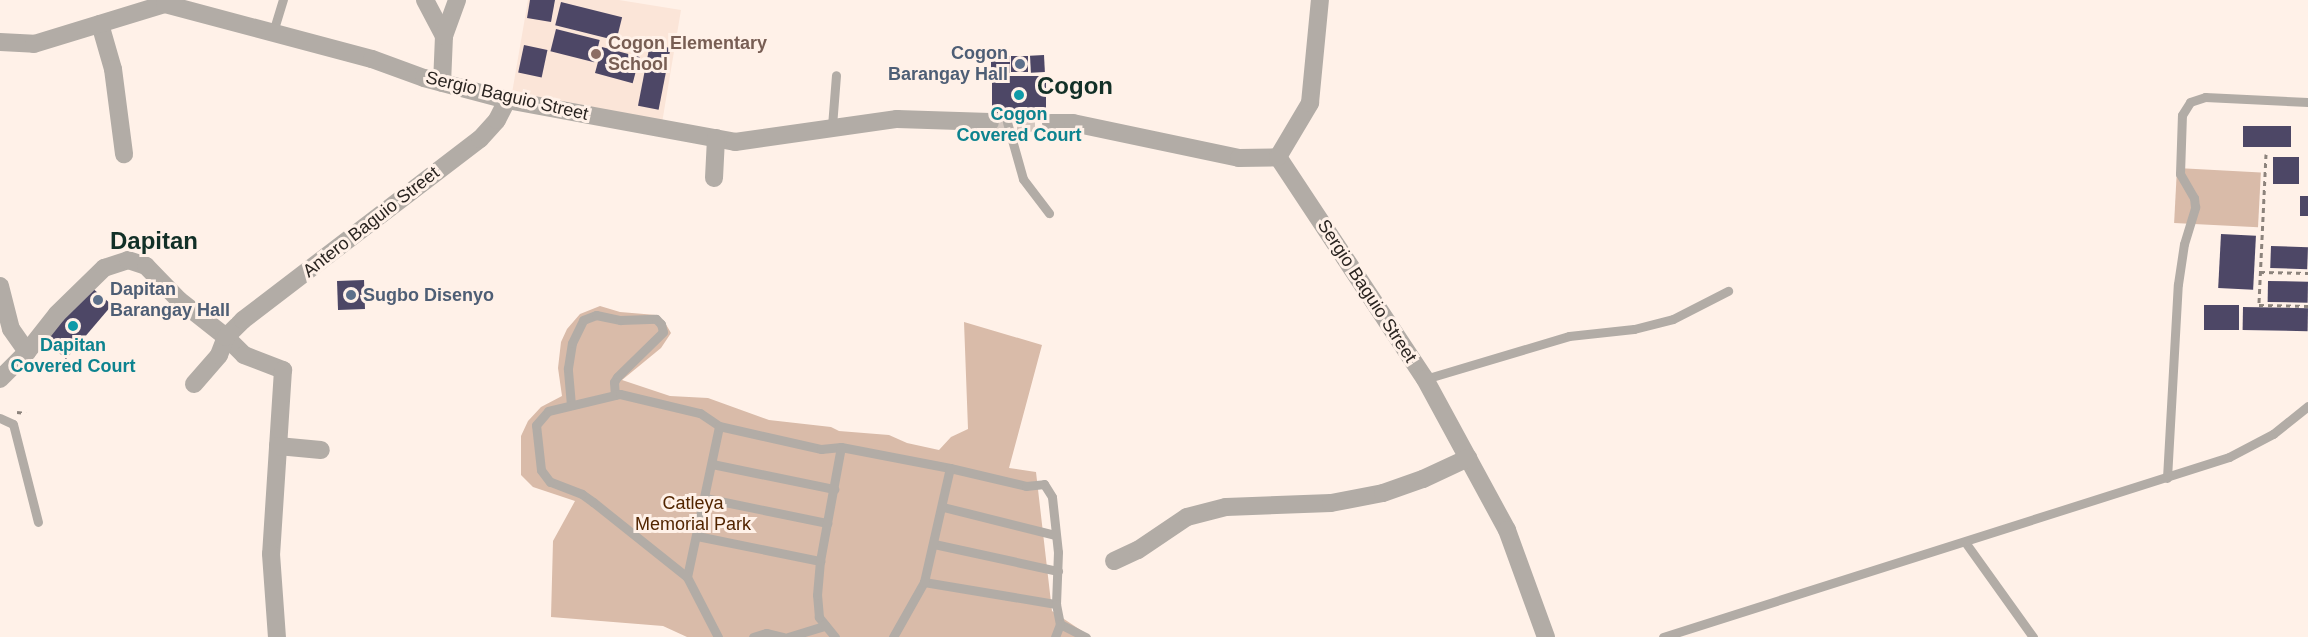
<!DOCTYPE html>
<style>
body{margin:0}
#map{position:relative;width:2308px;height:637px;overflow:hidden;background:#fff1e8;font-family:Arial,sans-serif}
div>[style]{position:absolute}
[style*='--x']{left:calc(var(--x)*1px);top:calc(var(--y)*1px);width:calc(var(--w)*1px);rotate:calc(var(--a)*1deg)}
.education>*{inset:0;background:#fbe5d8}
.green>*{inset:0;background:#d9bba9;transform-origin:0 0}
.building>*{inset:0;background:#4d4766;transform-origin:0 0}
.minor-tunnel>*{height:18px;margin-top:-9px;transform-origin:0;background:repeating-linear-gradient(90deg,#d4c8c0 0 18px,transparent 0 27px)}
.path>*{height:3px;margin-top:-1.5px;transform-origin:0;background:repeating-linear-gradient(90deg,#8c837c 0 4.5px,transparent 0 9px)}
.service>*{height:9px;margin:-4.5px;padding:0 4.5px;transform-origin:4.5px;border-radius:4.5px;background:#b2aca6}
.minor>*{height:18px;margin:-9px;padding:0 9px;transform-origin:9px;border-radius:9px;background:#b2aca6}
.dots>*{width:16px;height:16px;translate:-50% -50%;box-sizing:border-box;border:3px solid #fff1e8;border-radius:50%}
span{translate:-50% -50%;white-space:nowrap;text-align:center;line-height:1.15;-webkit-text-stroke:6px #fff1e8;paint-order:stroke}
.education-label{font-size:18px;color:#785e54;font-weight:700}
.left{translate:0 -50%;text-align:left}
.service-label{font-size:18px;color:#4e5e75;font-weight:700}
.right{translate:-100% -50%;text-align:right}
.street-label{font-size:18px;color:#2a2420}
.culture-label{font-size:18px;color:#0d838f;font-weight:700}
.park-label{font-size:18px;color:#522500}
.district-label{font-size:24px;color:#123027;font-weight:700}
</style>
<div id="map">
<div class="education">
<div style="clip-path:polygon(528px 0,619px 0,681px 10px,662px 123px,511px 99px)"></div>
</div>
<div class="green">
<div style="left:2177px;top:168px;width:84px;height:55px;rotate:3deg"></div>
<div style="clip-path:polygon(600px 306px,620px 312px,656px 315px,664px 321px,671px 333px,661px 348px,622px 380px,670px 396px,708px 398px,769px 420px,831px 427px,839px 431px,889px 435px,907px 443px,939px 450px,951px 437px,968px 429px,964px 322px,1042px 345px,1009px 468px,1036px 472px,1052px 611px,1091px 637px,687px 637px,663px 626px,551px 617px,553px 541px,575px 501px,533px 487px,521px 475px,521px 436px,528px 421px,541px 407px,562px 396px,558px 368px,561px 342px,567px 329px,580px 314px)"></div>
</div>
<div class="building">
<div style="clip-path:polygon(530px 0,555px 0,551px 22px,527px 18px)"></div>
<div style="left:561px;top:2px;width:63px;height:24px;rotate:14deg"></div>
<div style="left:556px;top:29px;width:45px;height:23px;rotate:14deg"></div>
<div style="left:650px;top:44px;width:21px;height:63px;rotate:11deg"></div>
<div style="left:524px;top:45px;width:24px;height:28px;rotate:12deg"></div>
<div style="left:602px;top:47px;width:39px;height:27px;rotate:15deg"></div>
<div style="left:1044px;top:55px;width:17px;height:14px;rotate:87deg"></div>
<div style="left:1010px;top:56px;width:17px;height:19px;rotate:90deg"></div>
<div style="left:1011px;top:56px;width:17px;height:16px"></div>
<div style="left:992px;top:76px;width:54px;height:37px"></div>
<div style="left:2243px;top:126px;width:48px;height:21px"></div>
<div style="left:2273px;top:157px;width:26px;height:27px"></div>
<div style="left:2300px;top:196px;width:8px;height:20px"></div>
<div style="left:2221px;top:234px;width:35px;height:54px;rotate:3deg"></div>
<div style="left:2271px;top:246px;width:37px;height:22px;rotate:2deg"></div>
<div style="left:364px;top:280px;width:29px;height:27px;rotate:88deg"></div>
<div style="left:2268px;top:281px;width:40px;height:21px;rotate:1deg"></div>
<div style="clip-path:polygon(91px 287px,112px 305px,66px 359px,41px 337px)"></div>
<div style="left:2204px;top:305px;width:35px;height:25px"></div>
<div style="left:2243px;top:307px;width:65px;height:23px;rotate:1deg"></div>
</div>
<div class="minor-tunnel">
<div style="--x:990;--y:122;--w:61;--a:0.9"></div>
</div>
<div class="path">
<div style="--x:2266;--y:154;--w:151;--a:92.7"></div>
<div style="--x:2259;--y:305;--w:49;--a:1.2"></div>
<div style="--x:2260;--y:272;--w:48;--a:1.2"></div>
<div style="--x:17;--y:412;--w:9;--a:6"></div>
</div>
<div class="service">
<div style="--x:273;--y:32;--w:34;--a:-73"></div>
<div style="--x:1007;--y:122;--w:59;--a:74.3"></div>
<div style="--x:1023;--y:179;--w:43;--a:52.6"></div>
<div style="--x:832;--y:126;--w:51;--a:-85.5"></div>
<div style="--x:1425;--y:379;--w:150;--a:-16.6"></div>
<div style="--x:1569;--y:336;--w:65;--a:-6.1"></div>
<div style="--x:1634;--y:329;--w:40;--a:-14.4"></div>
<div style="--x:1673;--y:319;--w:62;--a:-27"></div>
<div style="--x:571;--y:405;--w:37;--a:-95"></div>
<div style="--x:568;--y:368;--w:25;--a:-81"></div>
<div style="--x:572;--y:343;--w:25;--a:-64"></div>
<div style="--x:583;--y:320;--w:14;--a:-21"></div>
<div style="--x:596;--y:315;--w:25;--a:12"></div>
<div style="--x:620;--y:320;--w:36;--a:-2"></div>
<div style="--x:656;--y:319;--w:7;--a:45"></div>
<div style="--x:661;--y:324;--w:8;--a:76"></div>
<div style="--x:663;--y:332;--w:64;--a:135.6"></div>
<div style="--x:617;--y:377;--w:6;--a:121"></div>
<div style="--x:614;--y:382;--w:13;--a:86"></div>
<div style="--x:0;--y:418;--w:14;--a:25"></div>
<div style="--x:13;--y:424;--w:101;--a:75.7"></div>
<div style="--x:712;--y:464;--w:125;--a:11.6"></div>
<div style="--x:2167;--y:478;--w:194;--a:-86.8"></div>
<div style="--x:2178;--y:284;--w:40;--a:-81.5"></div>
<div style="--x:2184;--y:244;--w:39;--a:-73"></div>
<div style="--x:2195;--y:207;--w:9;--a:-96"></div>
<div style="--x:2194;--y:198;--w:28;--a:-120"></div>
<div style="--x:2180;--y:174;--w:59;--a:-88.1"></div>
<div style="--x:2182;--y:115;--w:15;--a:-58"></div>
<div style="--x:2190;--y:102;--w:16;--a:-18"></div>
<div style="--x:2205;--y:97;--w:103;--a:2.8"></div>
<div style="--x:705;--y:498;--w:125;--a:11.6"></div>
<div style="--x:943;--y:507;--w:115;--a:14"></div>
<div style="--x:697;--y:536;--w:126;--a:11.5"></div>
<div style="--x:1965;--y:542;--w:117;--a:54.4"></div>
<div style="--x:934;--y:544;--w:127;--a:12.3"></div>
<div style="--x:687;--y:577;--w:154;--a:-78"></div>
<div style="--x:924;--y:582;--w:134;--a:9.5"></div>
<div style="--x:1060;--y:624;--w:29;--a:27"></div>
<div style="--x:718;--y:637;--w:68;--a:-117.3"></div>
<div style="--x:687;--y:577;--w:120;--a:-141.4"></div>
<div style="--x:593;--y:502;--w:14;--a:-144"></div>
<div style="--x:582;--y:494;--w:34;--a:-159"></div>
<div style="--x:550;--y:482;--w:15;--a:-127"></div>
<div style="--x:541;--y:470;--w:45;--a:-96.3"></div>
<div style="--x:536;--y:425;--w:18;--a:-49"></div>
<div style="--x:548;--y:411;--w:74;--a:-13.3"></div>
<div style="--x:620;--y:394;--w:82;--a:13.4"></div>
<div style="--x:700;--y:413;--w:23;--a:34"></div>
<div style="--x:719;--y:426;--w:105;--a:12.7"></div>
<div style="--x:821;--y:449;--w:20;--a:-6"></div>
<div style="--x:841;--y:447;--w:111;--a:10.9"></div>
<div style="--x:950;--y:468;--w:78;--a:13.3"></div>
<div style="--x:1026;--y:486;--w:18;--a:-6"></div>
<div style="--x:1044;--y:484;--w:15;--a:58"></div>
<div style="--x:1052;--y:497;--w:55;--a:83.8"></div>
<div style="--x:1058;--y:552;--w:52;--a:92.2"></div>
<div style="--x:1056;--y:604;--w:20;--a:79"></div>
<div style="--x:1060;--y:624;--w:14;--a:111"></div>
<div style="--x:753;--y:637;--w:14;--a:-17"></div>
<div style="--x:766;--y:633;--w:18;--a:13"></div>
<div style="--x:788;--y:637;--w:39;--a:-17"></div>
<div style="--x:835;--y:637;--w:26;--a:-129"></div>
<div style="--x:819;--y:617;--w:22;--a:-95"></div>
<div style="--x:817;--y:595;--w:34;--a:-85"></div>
<div style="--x:820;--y:561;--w:116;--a:-79.6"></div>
<div style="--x:893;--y:637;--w:63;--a:-60.6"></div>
<div style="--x:924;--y:582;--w:117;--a:-77.2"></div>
<div style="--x:1663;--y:637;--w:594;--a:-17.64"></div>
<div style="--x:2229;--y:457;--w:50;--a:-27.6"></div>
<div style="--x:2273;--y:434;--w:45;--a:-38.7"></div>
</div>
<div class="minor">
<div style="--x:425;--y:0;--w:41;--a:62.2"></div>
<div style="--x:444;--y:36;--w:47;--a:92.4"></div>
<div style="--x:100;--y:24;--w:47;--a:73.9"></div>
<div style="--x:113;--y:69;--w:86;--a:82.6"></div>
<div style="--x:444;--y:36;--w:38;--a:-70"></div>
<div style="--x:0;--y:42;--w:34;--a:3"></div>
<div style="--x:34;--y:44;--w:137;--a:-17"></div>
<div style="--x:165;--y:4;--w:214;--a:14.9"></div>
<div style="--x:372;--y:59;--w:55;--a:20.1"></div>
<div style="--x:424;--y:78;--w:86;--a:14.8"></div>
<div style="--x:507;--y:100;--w:232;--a:10.4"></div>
<div style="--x:735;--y:142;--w:164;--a:-8.1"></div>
<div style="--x:897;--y:119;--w:93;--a:1.8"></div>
<div style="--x:1051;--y:123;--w:22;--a:0"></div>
<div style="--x:1073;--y:123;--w:170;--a:11.9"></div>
<div style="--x:1239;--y:158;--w:39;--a:-1"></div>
<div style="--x:1278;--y:157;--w:266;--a:56.5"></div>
<div style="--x:1425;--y:379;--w:172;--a:61.5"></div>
<div style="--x:1507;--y:530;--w:114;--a:70"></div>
<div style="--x:1278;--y:157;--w:63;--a:-59.3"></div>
<div style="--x:1310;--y:103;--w:103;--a:-84.5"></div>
<div style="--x:714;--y:178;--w:40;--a:-87.1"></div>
<div style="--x:0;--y:286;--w:44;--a:75.7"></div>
<div style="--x:11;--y:329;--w:28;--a:55"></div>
<div style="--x:0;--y:379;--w:38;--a:-45"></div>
<div style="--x:27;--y:352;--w:48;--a:-51.7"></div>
<div style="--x:57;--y:314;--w:66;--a:-44.4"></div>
<div style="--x:104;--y:268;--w:25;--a:-18"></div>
<div style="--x:128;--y:260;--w:19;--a:18"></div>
<div style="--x:146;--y:266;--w:47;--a:45.9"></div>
<div style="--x:179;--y:300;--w:60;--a:38.2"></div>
<div style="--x:226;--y:337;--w:25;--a:45"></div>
<div style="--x:244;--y:355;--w:42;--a:21"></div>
<div style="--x:283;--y:370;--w:184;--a:93.7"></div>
<div style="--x:271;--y:554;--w:83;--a:85.9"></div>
<div style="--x:194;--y:384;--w:38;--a:-49"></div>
<div style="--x:219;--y:355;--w:19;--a:-69"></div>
<div style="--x:226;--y:337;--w:24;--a:-45"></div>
<div style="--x:243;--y:320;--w:298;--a:-37.4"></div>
<div style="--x:480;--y:139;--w:25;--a:-48"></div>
<div style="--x:497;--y:120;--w:22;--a:-63"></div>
<div style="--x:278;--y:446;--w:43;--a:5.3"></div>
<div style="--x:1114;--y:561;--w:26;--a:-25"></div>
<div style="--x:1138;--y:550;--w:59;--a:-34"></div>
<div style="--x:1187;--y:517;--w:40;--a:-14.4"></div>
<div style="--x:1226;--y:507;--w:105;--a:-2.2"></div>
<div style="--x:1331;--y:503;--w:53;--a:-10.9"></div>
<div style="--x:1383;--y:493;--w:42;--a:-19.3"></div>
<div style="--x:1423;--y:479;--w:50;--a:-25"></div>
</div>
<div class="dots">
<div style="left:596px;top:54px;background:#8d6e63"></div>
<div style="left:1020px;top:64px;background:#5c6f8a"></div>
<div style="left:1019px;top:95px;background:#0f9aa8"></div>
<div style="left:351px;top:295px;background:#5c6f8a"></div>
<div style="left:98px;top:300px;background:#5c6f8a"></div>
<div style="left:73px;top:326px;background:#0f9aa8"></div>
</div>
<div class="education-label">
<span class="left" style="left:608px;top:54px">Cogon Elementary<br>School</span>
</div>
<div class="service-label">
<span class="right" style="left:1008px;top:64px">Cogon<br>Barangay Hall</span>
<span class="left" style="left:110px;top:300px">Dapitan<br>Barangay Hall</span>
<span class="left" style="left:363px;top:295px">Sugbo Disenyo</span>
</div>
<div class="street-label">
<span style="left:507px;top:96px;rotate:13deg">Sergio Baguio Street</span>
<span style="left:371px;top:222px;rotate:-38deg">Antero Baguio Street</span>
<span style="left:1367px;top:291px;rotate:57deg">Sergio Baguio Street</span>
</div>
<div class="culture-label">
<span style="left:1019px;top:125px">Cogon<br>Covered Court</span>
<span style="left:73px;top:356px">Dapitan<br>Covered Court</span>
</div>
<div class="park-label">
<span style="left:693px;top:514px">Catleya<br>Memorial Park</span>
</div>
<div class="district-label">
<span style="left:1075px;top:86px">Cogon</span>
<span style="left:154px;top:241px">Dapitan</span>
</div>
</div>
